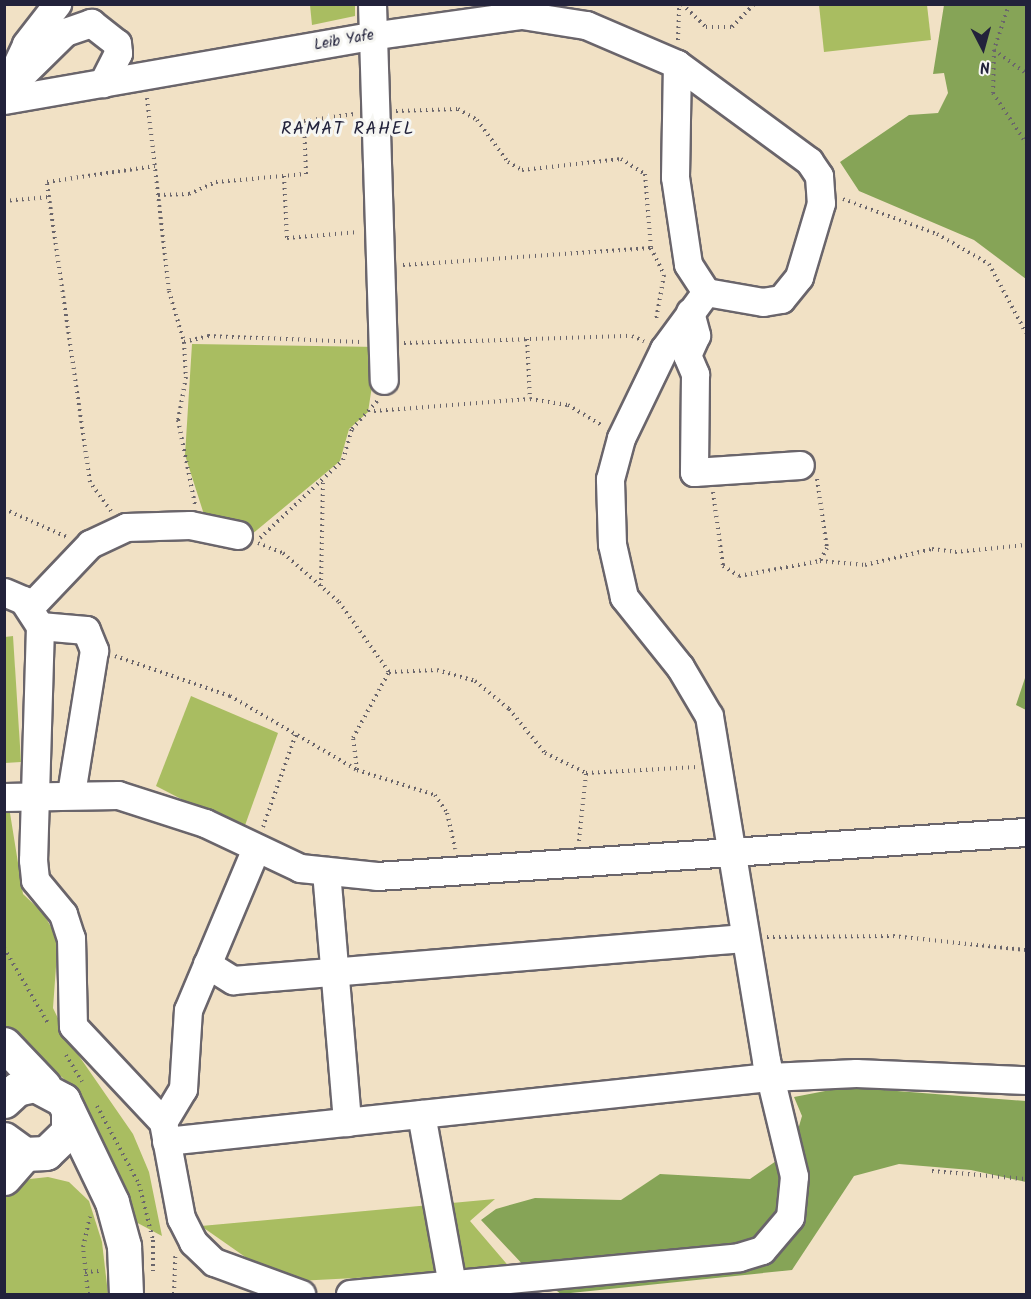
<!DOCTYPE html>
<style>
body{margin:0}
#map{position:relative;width:1031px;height:1299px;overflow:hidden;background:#f1e1c5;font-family:Kalam,sans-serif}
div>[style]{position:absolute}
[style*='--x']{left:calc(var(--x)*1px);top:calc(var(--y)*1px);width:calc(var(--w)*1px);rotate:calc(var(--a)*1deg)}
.green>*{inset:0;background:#a9bd61}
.forest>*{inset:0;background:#86a457}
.path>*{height:4px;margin-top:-2px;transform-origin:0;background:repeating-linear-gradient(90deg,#6a656b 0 1.5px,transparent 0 6px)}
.roads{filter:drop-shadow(2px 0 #6a656b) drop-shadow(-2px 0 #6a656b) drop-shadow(0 2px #6a656b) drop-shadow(0 -2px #6a656b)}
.minor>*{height:27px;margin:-13.5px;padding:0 13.5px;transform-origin:13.5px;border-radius:13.5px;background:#fff}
.major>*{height:33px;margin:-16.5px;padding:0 16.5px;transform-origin:16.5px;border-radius:16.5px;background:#fff}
span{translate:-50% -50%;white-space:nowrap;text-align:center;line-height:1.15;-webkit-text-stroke:6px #f6f6f2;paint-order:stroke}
.street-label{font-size:15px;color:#22223b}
.quarter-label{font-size:18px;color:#22223b;letter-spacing:1.5px}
.frame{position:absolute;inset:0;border:6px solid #22223b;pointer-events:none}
.north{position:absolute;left:953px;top:18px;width:60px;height:60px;-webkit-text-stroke:4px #f6f6f2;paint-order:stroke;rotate:174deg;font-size:16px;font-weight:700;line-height:24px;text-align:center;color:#22223b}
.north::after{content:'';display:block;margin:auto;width:21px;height:27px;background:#22223b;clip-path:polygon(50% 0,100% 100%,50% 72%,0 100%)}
</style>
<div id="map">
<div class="green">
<div style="clip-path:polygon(310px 5px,355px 5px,355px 16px,312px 25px)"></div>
<div style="clip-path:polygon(819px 5px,927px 5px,931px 40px,824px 52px)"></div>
<div style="clip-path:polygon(192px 344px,378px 347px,368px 412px,349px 429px,340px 461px,251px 535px,207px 524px,185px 455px)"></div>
<div style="clip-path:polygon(13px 636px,21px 762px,5px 763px,5px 637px)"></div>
<div style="clip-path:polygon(191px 696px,278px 733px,243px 831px,156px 786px)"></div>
<div style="clip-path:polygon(4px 813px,10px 813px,23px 894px,43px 913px,58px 939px,53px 1008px,70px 1043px,133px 1134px,149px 1172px,162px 1236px,132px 1220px,99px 1133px,64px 1079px,5px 1027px)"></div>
<div style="clip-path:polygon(48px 1177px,69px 1182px,89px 1201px,102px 1242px,108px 1294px,5px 1294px,5px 1197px,30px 1179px)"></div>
<div style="clip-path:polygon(495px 1199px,470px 1221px,512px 1270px,297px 1281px,251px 1261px,201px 1226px)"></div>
</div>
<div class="forest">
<div style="clip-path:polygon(944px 5px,1026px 5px,1026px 279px,974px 240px,859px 191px,840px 162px,909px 115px,938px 113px,948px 93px,944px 73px,933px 74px)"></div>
<div style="clip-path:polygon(1026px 675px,1026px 710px,1016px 705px)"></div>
<div style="clip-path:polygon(846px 1087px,1026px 1101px,1026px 1182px,971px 1170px,899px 1164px,854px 1176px,792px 1270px,561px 1294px,527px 1269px,481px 1220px,496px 1209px,535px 1198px,621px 1200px,660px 1174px,750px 1179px,792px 1150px,802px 1116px,794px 1097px)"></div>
</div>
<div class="path">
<div style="--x:682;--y:4;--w:33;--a:44"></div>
<div style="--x:706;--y:27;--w:26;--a:0"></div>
<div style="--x:732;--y:27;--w:32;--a:-46"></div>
<div style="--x:1009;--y:4;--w:48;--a:108.1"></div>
<div style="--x:994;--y:50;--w:43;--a:91.3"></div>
<div style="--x:993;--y:93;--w:60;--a:56.6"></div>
<div style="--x:678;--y:40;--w:36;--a:-88"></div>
<div style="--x:994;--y:50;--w:39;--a:36"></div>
<div style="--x:147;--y:98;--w:194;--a:83.5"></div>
<div style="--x:169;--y:291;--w:53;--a:73.6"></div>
<div style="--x:184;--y:342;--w:35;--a:87"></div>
<div style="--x:186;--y:377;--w:44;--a:100.5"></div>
<div style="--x:178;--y:420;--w:86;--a:78.6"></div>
<div style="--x:396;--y:111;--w:62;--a:-1.8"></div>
<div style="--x:458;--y:109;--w:22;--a:30"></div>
<div style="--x:477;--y:120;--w:52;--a:53.6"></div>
<div style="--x:508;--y:162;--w:16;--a:30"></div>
<div style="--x:522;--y:170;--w:100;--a:-6.3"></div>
<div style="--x:621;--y:159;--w:28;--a:32"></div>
<div style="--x:645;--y:174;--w:74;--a:85.4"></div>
<div style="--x:651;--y:248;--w:30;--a:64"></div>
<div style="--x:664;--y:275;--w:46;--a:100.1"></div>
<div style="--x:284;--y:176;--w:62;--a:87.2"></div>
<div style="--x:287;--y:238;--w:72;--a:-4.8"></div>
<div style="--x:158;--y:195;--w:31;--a:-2"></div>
<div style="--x:189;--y:194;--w:30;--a:-24"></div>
<div style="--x:216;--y:182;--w:90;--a:-5.1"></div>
<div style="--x:306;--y:174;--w:53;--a:-92.2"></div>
<div style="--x:304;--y:121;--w:51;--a:-7.8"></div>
<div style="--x:843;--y:199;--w:100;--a:20.4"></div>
<div style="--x:937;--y:234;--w:60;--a:30"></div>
<div style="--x:989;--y:264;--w:78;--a:61.8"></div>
<div style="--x:4;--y:201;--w:44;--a:-5.2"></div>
<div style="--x:403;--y:265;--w:249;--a:-3.9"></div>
<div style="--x:527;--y:339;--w:60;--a:87.1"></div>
<div style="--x:184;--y:342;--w:25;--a:-14"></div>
<div style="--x:208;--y:336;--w:152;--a:2.3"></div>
<div style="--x:404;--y:343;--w:228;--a:-1.8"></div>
<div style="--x:632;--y:336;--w:13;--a:23"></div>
<div style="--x:374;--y:411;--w:156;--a:-4.4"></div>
<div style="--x:530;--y:399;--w:38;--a:9"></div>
<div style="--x:568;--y:405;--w:41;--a:31"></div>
<div style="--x:817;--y:479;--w:70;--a:81.8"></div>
<div style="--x:827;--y:548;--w:15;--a:118"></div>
<div style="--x:713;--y:492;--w:75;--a:82.3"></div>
<div style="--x:723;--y:566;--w:19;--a:32"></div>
<div style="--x:739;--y:576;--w:82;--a:-10.5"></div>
<div style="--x:820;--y:561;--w:45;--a:5.1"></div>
<div style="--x:865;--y:565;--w:69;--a:-13.4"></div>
<div style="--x:932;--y:549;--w:23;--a:7"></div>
<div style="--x:955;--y:552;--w:71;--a:-5.6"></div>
<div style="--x:4;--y:509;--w:69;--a:24"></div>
<div style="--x:111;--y:511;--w:36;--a:-126"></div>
<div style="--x:90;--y:482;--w:303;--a:-98.2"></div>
<div style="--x:47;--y:182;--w:109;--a:-8.4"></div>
<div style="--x:260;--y:538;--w:114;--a:-43.2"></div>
<div style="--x:343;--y:460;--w:32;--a:-74"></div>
<div style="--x:352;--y:429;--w:38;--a:-48"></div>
<div style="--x:258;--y:543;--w:27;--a:22"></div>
<div style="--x:283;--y:553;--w:74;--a:41.2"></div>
<div style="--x:339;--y:602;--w:86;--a:54.5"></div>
<div style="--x:389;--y:672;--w:48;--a:-2.4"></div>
<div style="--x:437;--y:670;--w:40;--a:16"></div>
<div style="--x:475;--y:681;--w:44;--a:39.5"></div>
<div style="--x:509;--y:709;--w:57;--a:50.7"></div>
<div style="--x:545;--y:753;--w:46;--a:26"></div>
<div style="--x:586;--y:773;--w:111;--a:-3.1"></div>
<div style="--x:321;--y:586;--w:106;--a:-88.9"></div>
<div style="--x:115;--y:656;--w:122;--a:19.2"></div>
<div style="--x:230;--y:696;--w:147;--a:30.2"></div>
<div style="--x:357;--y:770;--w:82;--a:17.8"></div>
<div style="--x:435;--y:795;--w:22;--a:56"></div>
<div style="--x:447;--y:813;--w:37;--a:77"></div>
<div style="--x:357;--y:770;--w:32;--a:-97"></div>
<div style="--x:353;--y:738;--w:75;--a:-61.4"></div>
<div style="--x:263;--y:827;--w:99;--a:-70.5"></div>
<div style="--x:579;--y:841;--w:68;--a:-84.1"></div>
<div style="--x:767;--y:937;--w:126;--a:-0.5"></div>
<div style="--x:893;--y:936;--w:134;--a:6"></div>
<div style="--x:4;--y:948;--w:89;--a:59.7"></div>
<div style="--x:66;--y:1055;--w:31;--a:59"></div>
<div style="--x:97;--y:1106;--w:89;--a:61.7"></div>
<div style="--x:139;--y:1184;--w:58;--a:76"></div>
<div style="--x:153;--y:1240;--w:35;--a:90"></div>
<div style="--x:932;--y:1171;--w:94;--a:4.9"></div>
<div style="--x:85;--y:1272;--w:14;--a:-4"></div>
<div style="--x:88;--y:1294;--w:47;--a:-96.1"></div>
<div style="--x:83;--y:1247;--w:31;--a:-77"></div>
<div style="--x:174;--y:1294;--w:38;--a:-88"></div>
</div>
<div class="roads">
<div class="minor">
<div style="--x:372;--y:4;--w:376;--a:88.2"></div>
<div style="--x:677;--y:64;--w:164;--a:36.3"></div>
<div style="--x:809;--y:161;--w:18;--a:56"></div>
<div style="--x:819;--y:176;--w:27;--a:86"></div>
<div style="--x:821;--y:203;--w:77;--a:106.6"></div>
<div style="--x:799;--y:277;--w:28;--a:129"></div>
<div style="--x:781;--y:299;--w:18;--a:171"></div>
<div style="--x:763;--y:302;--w:58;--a:-170"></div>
<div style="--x:706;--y:292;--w:33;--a:-123"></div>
<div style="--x:688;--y:264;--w:88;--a:-98.5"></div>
<div style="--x:675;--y:177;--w:113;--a:-89"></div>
<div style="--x:10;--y:79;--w:38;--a:-65"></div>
<div style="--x:26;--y:44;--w:51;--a:-52.2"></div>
<div style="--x:6;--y:90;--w:83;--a:-44.5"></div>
<div style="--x:65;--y:32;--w:28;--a:-19"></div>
<div style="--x:91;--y:23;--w:33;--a:38"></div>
<div style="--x:117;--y:43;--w:10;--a:84"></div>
<div style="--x:118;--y:53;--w:34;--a:117"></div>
<div style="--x:4;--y:100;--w:372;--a:-9.9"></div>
<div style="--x:370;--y:36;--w:153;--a:-7.9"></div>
<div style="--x:522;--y:15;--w:65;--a:8.9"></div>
<div style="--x:586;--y:25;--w:99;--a:23.2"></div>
<div style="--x:690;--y:312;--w:24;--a:75"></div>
<div style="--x:696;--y:335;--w:22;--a:114"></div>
<div style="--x:687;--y:355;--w:21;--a:67"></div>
<div style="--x:695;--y:374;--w:98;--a:90.6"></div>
<div style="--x:694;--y:472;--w:106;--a:-3.8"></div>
<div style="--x:4;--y:592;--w:21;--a:23"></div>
<div style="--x:23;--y:600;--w:31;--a:57"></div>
<div style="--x:40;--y:626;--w:234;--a:91.7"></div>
<div style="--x:33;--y:860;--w:20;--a:84"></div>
<div style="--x:35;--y:880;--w:44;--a:50.5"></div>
<div style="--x:63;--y:914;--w:25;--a:72"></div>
<div style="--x:71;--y:938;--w:88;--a:88.7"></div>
<div style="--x:73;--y:1026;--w:132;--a:46.8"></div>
<div style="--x:163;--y:1122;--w:98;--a:79.4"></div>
<div style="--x:181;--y:1218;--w:27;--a:63"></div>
<div style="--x:193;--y:1242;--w:29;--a:44"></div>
<div style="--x:214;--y:1262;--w:93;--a:20.2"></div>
<div style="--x:30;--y:607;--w:87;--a:-46.4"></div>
<div style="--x:90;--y:544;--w:40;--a:-25"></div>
<div style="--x:126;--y:527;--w:64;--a:-1.8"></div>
<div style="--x:190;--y:525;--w:49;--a:11.8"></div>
<div style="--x:40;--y:626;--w:46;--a:5"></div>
<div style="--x:86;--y:630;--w:22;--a:68"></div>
<div style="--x:94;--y:650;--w:145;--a:99.1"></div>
<div style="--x:4;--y:797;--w:114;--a:-1"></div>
<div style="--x:118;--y:795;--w:91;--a:17.8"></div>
<div style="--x:205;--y:823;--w:105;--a:25.3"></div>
<div style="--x:300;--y:868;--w:77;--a:5.9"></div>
<div style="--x:377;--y:876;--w:650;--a:-3.88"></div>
<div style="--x:326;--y:871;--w:252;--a:85.2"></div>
<div style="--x:207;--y:964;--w:31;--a:32"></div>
<div style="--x:233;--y:980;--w:513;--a:-4.7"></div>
<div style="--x:421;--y:1114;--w:174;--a:79.7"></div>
<div style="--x:163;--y:1122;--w:39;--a:-59"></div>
<div style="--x:183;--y:1089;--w:79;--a:-86.4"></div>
<div style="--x:188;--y:1010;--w:173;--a:-67.2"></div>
<div style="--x:166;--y:1141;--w:606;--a:-6.06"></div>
<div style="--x:769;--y:1077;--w:87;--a:-2.6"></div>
<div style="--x:856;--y:1073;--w:170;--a:2.4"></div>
<div style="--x:350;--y:1294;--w:391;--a:-5.4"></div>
<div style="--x:739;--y:1257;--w:24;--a:-17"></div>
<div style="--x:762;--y:1250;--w:43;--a:-49.7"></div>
<div style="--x:790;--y:1217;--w:41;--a:-84.4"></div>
<div style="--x:794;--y:1176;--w:119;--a:-103.6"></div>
<div style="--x:766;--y:1060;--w:349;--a:-99.4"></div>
<div style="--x:709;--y:716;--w:57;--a:-120.6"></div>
<div style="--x:680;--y:667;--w:90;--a:-128.7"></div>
<div style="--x:624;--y:597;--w:54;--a:-102.8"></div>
<div style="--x:612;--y:544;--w:65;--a:-91.8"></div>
<div style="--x:610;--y:479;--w:42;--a:-75"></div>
<div style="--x:621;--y:438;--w:99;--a:-64.2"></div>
<div style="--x:664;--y:349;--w:71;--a:-53.6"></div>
</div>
<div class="major">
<div style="--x:4;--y:1044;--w:58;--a:46.4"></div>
<div style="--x:4;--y:1101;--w:18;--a:-43"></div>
<div style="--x:17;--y:1089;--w:18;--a:-13"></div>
<div style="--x:35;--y:1085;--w:32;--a:28"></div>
<div style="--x:63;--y:1100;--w:113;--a:64.3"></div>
<div style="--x:112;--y:1202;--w:46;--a:74.7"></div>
<div style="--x:124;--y:1246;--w:48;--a:87.6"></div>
<div style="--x:4;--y:1139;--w:26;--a:36"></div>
<div style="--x:25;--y:1154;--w:21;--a:-3"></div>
<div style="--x:46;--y:1153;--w:30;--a:-44"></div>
<div style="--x:68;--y:1132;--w:21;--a:-90"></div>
<div style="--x:4;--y:1178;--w:32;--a:-49"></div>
</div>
</div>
<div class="street-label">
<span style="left:344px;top:41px;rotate:-10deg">Leib Yafe</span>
</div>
<div class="quarter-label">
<span style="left:348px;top:130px">RAMAT RAHEL</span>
</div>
<div class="frame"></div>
<div class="north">N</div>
</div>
